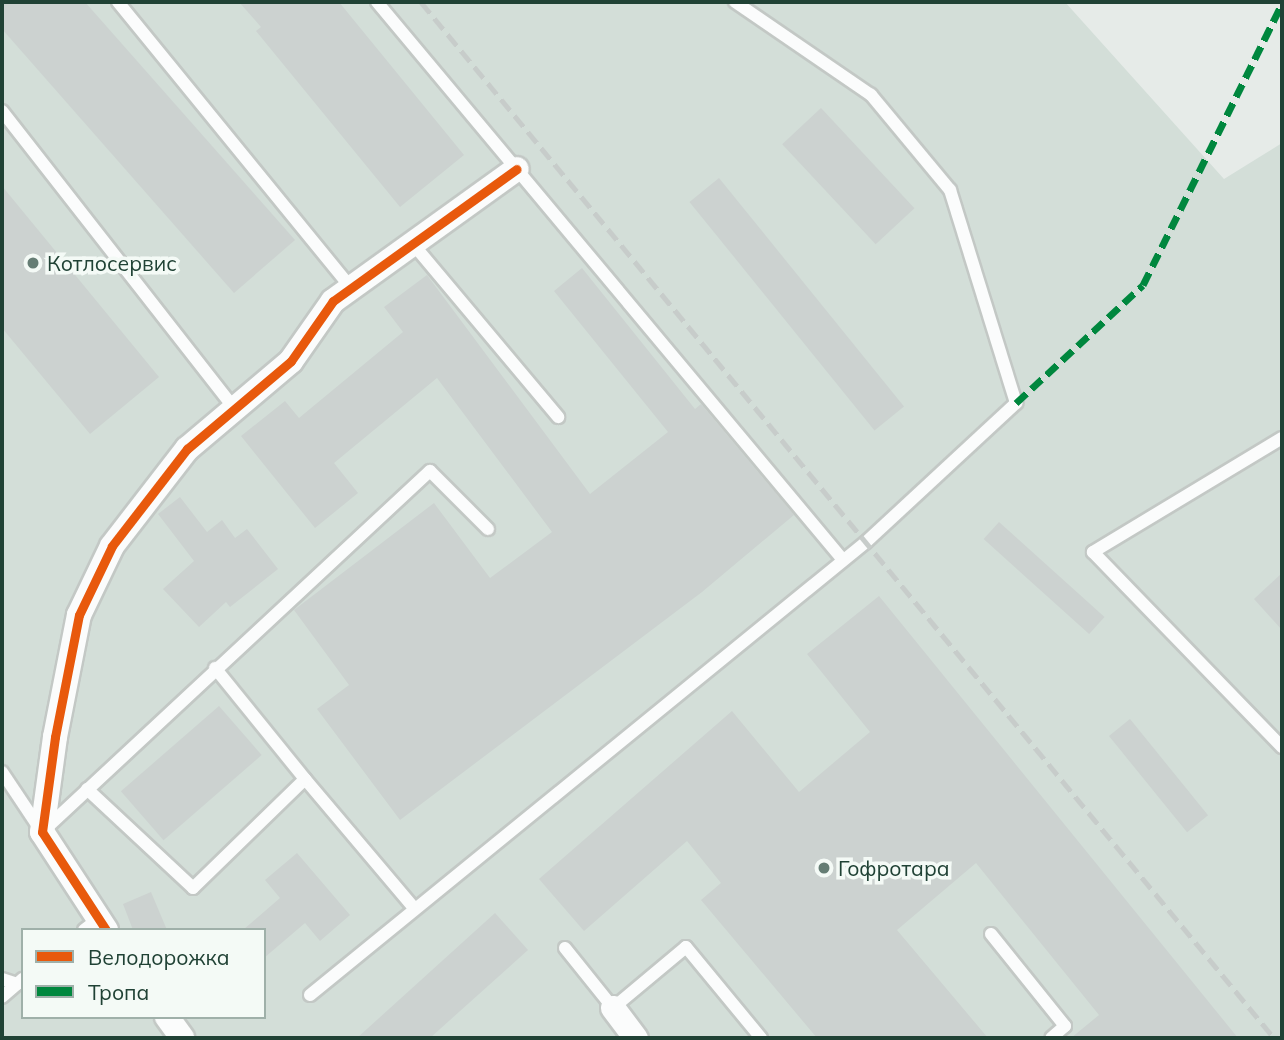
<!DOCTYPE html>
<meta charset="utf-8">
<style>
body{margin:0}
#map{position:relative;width:1284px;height:1040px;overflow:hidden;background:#e6ebe8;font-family:Mulish,sans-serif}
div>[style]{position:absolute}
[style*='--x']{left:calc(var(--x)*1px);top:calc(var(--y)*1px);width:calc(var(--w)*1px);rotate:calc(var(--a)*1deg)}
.built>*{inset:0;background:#d3ded8}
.building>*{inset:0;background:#ccd2d0;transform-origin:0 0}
.roads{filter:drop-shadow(2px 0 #c3c8c5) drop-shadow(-2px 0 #c3c8c5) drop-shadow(0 2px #c3c8c5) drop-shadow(0 -2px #c3c8c5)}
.lane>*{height:12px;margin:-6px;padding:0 6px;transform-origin:6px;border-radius:6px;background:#fbfcfc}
.street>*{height:24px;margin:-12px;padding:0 12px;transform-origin:12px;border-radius:12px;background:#fbfcfc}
.rail>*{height:5px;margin-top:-2.5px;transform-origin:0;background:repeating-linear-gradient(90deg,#c7ccca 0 14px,transparent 0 21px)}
.quiet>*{height:7px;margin-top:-3.5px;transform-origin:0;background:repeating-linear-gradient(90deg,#00873e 0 14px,transparent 0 21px)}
.cycleway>*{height:9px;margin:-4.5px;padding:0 4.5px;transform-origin:4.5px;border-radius:4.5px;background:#e8590c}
.dots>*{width:19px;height:19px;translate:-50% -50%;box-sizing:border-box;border:4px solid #f4faf6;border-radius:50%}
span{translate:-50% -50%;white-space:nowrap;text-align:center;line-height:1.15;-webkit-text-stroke:7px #f4faf6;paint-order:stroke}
.poi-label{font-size:21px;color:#204235}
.left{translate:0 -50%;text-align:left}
.frame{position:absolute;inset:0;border:4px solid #204235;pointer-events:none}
.legend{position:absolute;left:21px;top:928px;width:245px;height:91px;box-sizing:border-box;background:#f4faf6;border:2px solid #9fb0a9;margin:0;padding:9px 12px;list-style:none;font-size:21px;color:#204235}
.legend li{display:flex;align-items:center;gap:14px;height:35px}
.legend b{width:35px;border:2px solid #9fb0a9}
</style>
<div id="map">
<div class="built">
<div style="clip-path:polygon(evenodd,2px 2px,1065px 2px,1224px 179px,1282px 143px,1282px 1038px,2px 1038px,2px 2px,23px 930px,264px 930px,264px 1017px,23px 1017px,23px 930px)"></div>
</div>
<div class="building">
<div style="clip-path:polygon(2px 2px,85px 2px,295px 240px,234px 293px,2px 29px)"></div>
<div style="clip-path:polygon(239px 2px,339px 2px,464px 155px,400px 207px,256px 31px,261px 27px)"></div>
<div style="left:821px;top:108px;width:137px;height:53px;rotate:47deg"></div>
<div style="left:719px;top:178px;width:294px;height:38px;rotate:51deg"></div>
<div style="clip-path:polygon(2px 186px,159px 377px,90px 434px,2px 328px)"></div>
<div style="clip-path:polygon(582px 268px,695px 409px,701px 404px,794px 515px,702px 592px,400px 820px,317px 709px,349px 685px,294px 610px,434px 503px,490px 578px,552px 532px,437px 378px,334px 463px,358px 493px,315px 528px,241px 436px,285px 401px,299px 418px,403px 332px,384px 307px,427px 275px,590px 494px,668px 432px,554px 291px)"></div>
<div style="clip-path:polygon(180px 497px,207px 532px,222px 520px,235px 538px,247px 529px,278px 569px,230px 607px,226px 602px,199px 627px,163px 589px,194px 561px,158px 514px)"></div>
<div style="left:999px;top:522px;width:142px;height:23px;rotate:42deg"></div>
<div style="clip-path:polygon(1282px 573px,1282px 630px,1254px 599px)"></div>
<div style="clip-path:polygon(879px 596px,1238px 1038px,1071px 1038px,1099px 1015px,976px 863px,897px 930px,988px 1038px,817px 1038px,701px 900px,721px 883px,687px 841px,584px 931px,539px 879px,732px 711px,799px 792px,870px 732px,807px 654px)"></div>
<div style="left:219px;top:706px;width:65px;height:130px;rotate:49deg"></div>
<div style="left:1130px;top:719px;width:124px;height:27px;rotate:51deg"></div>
<div style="clip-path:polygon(297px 853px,350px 915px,320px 941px,305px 923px,264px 958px,264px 930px,243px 930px,280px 898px,265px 880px)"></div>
<div style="clip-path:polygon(151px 892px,167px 930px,133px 930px,123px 904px)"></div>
<div style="clip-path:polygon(495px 913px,528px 950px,430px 1038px,357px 1038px)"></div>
</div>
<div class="roads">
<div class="lane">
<div style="--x:118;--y:2;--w:369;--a:50.8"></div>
<div style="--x:377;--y:2;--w:727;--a:50.13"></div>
<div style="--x:2;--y:111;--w:378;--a:52"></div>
<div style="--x:413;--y:244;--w:226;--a:50"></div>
<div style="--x:1282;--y:438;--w:221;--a:148.9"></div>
<div style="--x:1093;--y:552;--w:272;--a:45.9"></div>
<div style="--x:2;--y:772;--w:72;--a:56.3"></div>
<div style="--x:42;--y:832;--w:530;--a:-42.94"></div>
<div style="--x:430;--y:471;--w:82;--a:45"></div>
<div style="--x:305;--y:779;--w:170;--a:49.8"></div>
<div style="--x:87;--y:789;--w:145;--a:43"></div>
<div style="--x:193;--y:888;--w:156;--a:-44.2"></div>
<div style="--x:305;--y:779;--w:143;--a:-129"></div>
<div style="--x:84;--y:930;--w:18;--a:-38"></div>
<div style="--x:991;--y:934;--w:118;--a:51.2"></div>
<div style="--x:1065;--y:1026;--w:18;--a:139"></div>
<div style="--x:565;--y:948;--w:77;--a:51.3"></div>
<div style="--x:613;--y:1008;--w:95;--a:-39.9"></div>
<div style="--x:686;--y:947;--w:118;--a:50.5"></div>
<div style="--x:2;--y:979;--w:16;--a:18"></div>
<div style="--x:310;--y:995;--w:717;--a:-39.17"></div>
<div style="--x:866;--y:542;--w:205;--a:-42.8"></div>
<div style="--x:1016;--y:403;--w:223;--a:-107.2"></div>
<div style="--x:950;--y:190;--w:124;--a:-129.7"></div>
<div style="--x:871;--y:95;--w:165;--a:-145.6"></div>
<div style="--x:2;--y:997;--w:28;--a:-41"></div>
</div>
<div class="street">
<div style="--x:106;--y:930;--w:117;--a:-123.1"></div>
<div style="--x:42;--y:832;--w:96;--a:-82.2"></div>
<div style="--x:55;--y:737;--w:124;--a:-78.9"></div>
<div style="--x:79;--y:615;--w:76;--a:-64.4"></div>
<div style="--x:112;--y:546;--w:123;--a:-52.3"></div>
<div style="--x:187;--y:449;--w:136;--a:-40.2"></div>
<div style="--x:291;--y:361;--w:73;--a:-55"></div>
<div style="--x:333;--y:301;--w:226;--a:-35.7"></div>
<div style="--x:613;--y:1008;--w:38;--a:53"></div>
<div style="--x:167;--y:1017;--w:26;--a:54"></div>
</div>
</div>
<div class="rail">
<div style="--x:421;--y:2;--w:1342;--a:50.53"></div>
</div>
<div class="quiet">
<div style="--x:1016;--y:403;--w:173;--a:-42.9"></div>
<div style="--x:1143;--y:285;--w:313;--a:-63.7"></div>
</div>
<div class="cycleway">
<div style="--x:106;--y:930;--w:117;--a:-123.1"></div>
<div style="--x:42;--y:832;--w:96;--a:-82.2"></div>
<div style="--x:55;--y:737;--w:124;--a:-78.9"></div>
<div style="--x:79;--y:615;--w:76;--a:-64.4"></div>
<div style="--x:112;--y:546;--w:123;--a:-52.3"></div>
<div style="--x:187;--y:449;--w:136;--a:-40.2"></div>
<div style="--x:291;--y:361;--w:73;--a:-55"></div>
<div style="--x:333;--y:301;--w:226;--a:-35.7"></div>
</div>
<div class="dots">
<div style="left:33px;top:263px;background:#657d74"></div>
<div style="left:824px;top:868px;background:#657d74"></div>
</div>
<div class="poi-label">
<span class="left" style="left:47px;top:263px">Котлосервис</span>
<span class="left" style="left:838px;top:868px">Гофротара</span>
</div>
<div class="frame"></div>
<ul class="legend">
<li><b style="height:9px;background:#e8590c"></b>Велодорожка</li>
<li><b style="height:9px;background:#00873e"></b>Тропа</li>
</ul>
</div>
